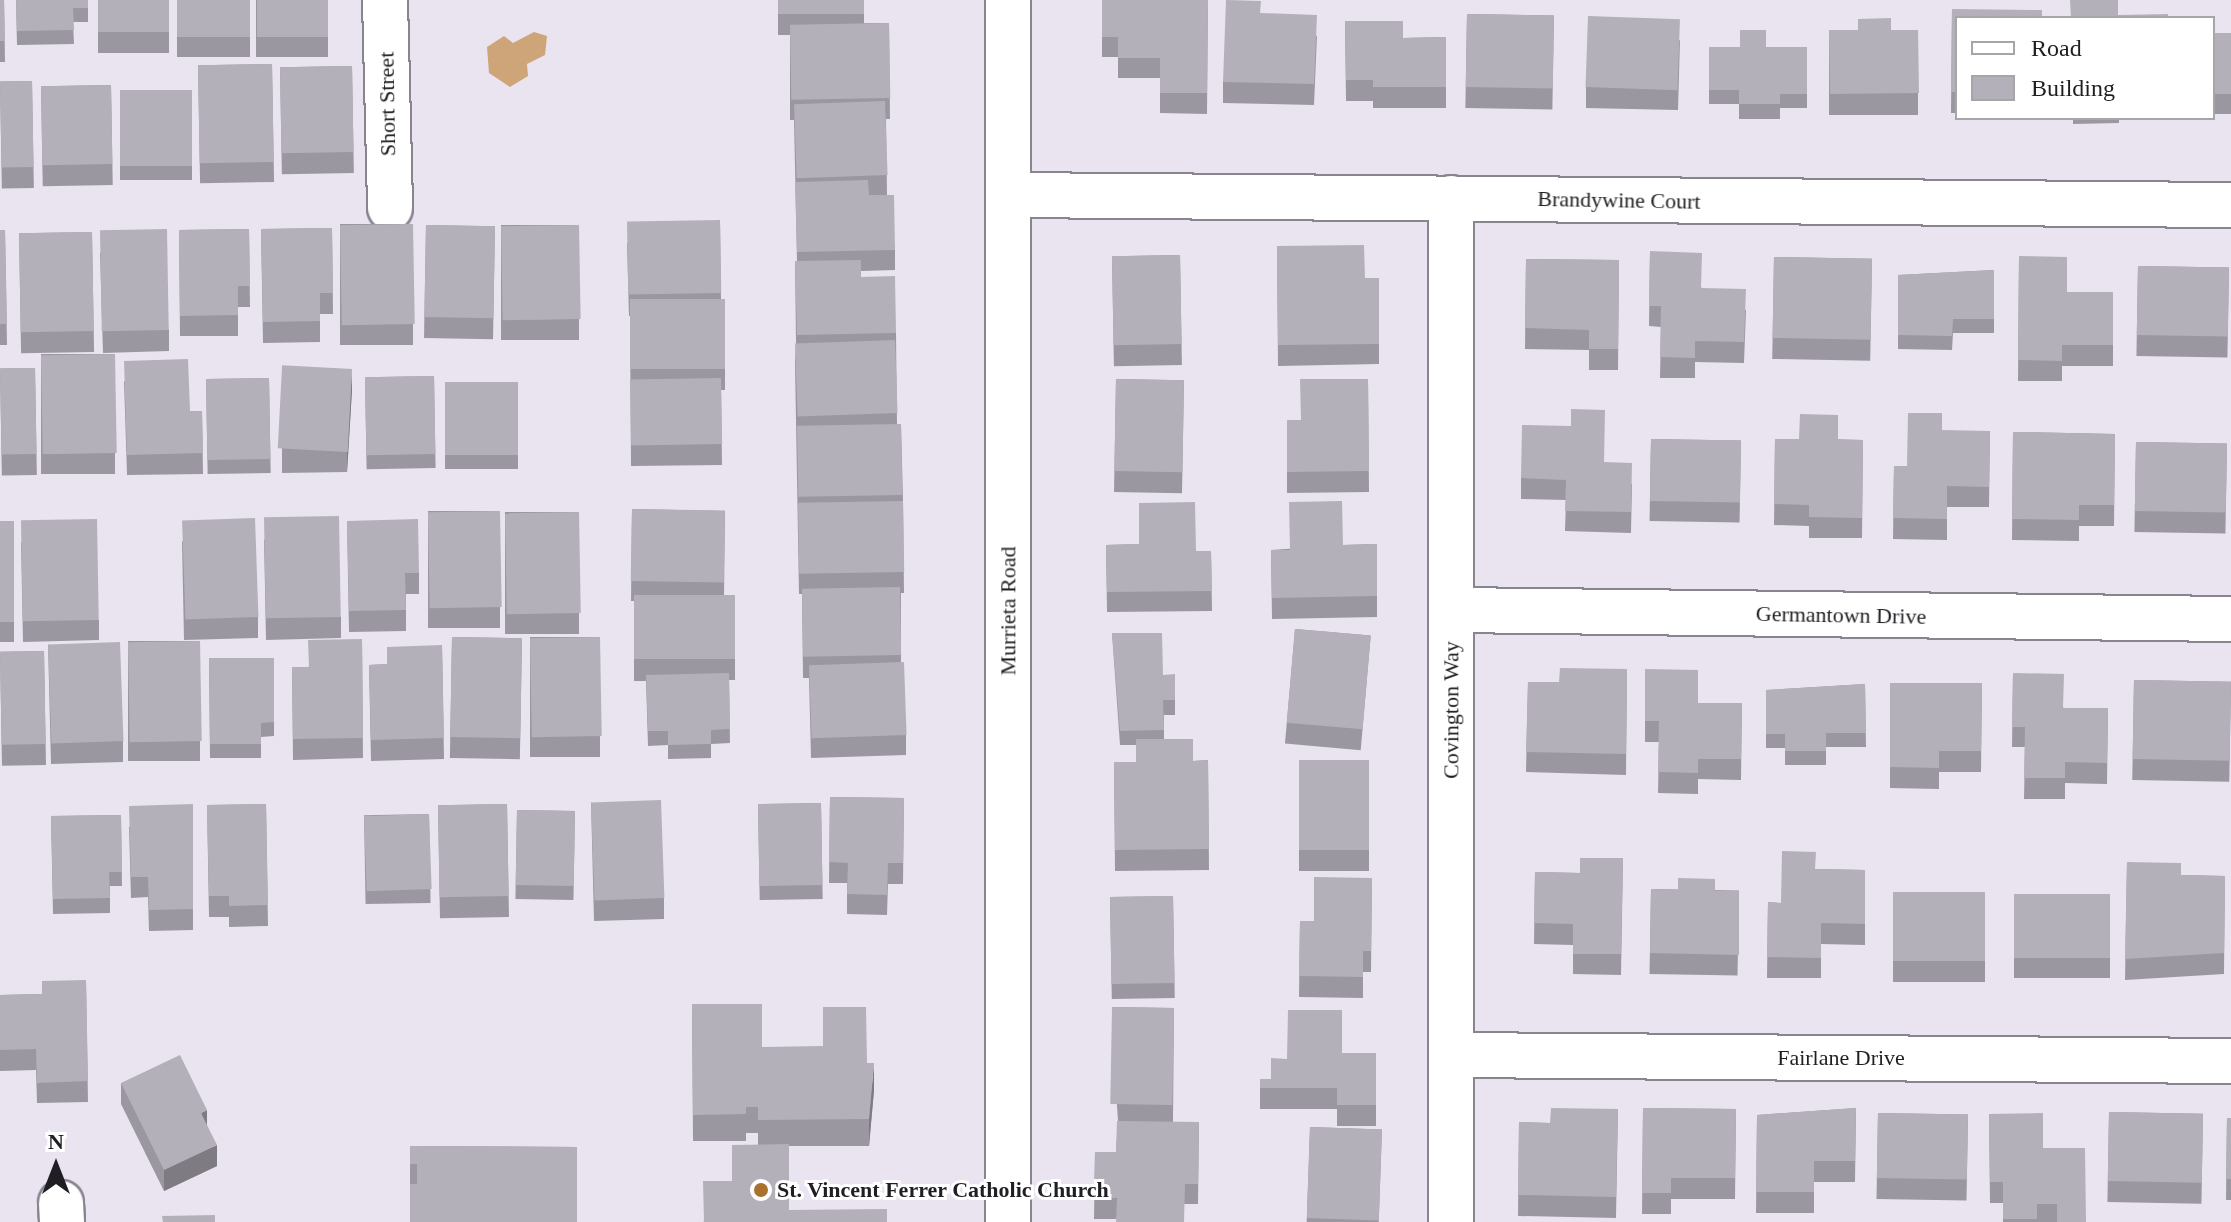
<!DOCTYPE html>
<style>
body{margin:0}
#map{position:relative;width:2231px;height:1222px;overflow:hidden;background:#e9e4f0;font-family:"Times New Roman",serif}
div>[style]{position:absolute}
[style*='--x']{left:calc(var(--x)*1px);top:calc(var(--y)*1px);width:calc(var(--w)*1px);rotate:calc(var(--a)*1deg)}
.water>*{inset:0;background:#cda579}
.roads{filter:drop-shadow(2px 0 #89858f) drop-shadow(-2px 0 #89858f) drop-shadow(0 2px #89858f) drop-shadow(0 -2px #89858f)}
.minor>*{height:44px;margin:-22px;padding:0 22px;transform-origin:22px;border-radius:22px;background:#fff}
.major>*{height:44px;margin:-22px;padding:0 22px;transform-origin:22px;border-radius:22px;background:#fff}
.wall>*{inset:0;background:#9b97a0;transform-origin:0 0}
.shaded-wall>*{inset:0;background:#7e7b82}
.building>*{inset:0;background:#b4b0ba;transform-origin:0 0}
.dots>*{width:22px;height:22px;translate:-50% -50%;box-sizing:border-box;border:4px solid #fff;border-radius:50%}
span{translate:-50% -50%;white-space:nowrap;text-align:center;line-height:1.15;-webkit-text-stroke:6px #fff;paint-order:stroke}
.street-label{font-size:22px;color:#201e22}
.poi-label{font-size:22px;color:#201e22;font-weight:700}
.left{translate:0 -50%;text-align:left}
.legend{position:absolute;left:1955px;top:16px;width:260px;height:104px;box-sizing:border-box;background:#fff;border:2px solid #a6a5a7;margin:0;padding:10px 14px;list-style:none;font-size:24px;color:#201e22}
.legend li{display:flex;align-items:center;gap:16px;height:40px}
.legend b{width:40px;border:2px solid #a6a5a7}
.north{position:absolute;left:16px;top:1126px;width:80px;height:80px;-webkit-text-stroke:6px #fff;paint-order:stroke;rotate:0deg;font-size:22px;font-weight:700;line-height:32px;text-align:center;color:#201e22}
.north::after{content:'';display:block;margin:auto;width:28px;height:36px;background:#201e22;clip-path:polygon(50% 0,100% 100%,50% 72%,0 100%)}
</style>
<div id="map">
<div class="water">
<div style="clip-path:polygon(534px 32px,547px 36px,545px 55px,527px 64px,528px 76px,510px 87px,489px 73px,487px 47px,504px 36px,513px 43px)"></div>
</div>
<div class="roads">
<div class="minor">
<div style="--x:385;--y:0;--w:208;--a:88.6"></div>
<div style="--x:1008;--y:195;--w:1223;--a:0.47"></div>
<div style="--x:1451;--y:198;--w:1024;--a:90"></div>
<div style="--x:1451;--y:610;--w:780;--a:0.66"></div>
<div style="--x:1451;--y:1055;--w:780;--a:0.44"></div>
<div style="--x:61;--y:1203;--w:19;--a:87"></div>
</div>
<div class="major">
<div style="--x:1008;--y:0;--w:1222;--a:90"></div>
</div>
</div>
<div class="wall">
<div style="clip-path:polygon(0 0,4px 0,5px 62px,0 62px)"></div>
<div style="clip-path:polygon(16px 0,88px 0,88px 22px,73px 22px,74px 44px,17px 45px)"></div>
<div style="left:98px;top:0;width:71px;height:53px"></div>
<div style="left:177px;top:0;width:73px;height:57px"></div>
<div style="left:256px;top:0;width:72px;height:57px"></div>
<div style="clip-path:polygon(778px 0,864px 0,864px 23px,889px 23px,890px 119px,886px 119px,887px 195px,895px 250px,895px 270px,861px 271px,861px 277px,896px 333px,897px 424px,901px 424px,903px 501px,904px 593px,901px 593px,901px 662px,906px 735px,906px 755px,811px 758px,809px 678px,803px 678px,802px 594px,799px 594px,795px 363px,796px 342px,795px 261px,797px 261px,794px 120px,790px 120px,790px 35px,778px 35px)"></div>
<div style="clip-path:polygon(1102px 0,1208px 0,1207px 114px,1160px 113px,1160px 78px,1118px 78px,1118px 57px,1102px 57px)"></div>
<div style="clip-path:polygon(1952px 9px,1957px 18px,1957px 113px,1951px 113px)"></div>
<div style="clip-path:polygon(1261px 13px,1317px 36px,1314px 105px,1223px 103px,1223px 82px)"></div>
<div style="left:1467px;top:14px;width:87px;height:94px;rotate:1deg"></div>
<div style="clip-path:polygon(1345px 21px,1403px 38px,1446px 37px,1446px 108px,1373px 108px,1373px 101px,1346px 101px)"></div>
<div style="left:1829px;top:30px;width:89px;height:85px"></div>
<div style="left:2231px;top:33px;width:81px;height:18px;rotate:90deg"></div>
<div style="clip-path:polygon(1680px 40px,1678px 110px,1586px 108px,1586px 87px)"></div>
<div style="clip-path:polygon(1709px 47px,1807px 47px,1807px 108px,1780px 108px,1780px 119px,1739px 119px,1739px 104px,1709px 104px)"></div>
<div style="left:272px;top:64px;width:118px;height:74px;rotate:89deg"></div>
<div style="left:352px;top:66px;width:107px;height:72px;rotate:89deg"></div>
<div style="left:32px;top:81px;width:107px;height:32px;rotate:89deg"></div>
<div style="left:111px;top:85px;width:100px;height:70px;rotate:89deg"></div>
<div style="left:120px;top:90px;width:72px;height:90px"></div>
<div style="clip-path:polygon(2073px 118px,2119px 118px,2119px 123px,2073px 124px)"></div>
<div style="clip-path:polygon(720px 220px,721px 299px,725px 299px,725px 390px,721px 390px,722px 465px,631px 466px,630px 316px,629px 316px,627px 243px)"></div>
<div style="left:413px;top:224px;width:121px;height:73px;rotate:90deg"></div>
<div style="left:426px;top:225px;width:69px;height:113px;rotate:1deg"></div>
<div style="left:579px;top:225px;width:115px;height:78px;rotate:90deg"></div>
<div style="clip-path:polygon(332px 228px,333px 314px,320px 314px,320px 342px,263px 343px,261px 229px)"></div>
<div style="clip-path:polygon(249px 229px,250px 307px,238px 307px,238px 336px,180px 336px,179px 230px)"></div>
<div style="clip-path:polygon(0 230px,5px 230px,7px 345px,0 345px)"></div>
<div style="left:92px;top:232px;width:120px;height:73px;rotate:89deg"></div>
<div style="clip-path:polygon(1277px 246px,1365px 278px,1379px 278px,1379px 364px,1278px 366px)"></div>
<div style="clip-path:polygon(1650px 251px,1702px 288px,1746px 310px,1744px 363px,1695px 362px,1695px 378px,1660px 378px,1661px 327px,1649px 326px)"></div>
<div style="clip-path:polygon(100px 252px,169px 330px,169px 351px,103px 353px)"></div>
<div style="left:1180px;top:255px;width:110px;height:68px;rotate:89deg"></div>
<div style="clip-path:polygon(2019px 256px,2067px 292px,2113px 292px,2113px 366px,2062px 366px,2062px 381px,2018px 381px)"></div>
<div style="left:1774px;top:257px;width:98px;height:102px;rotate:1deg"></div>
<div style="clip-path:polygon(1526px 259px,1619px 260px,1618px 370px,1589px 370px,1589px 350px,1525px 349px)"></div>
<div style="left:2138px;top:266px;width:91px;height:90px;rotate:1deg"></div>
<div style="clip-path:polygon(1994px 270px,1994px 333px,1953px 333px,1952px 350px,1898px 349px,1898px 275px)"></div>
<div style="left:115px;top:354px;width:120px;height:74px;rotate:90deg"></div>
<div style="left:35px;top:368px;width:107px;height:35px;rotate:89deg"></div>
<div style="clip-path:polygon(282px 370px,352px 390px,347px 472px,282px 473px)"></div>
<div style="left:434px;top:376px;width:92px;height:69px;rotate:89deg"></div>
<div style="left:269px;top:378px;width:95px;height:63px;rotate:89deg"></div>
<div style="left:1116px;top:379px;width:68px;height:113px;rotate:1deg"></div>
<div style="clip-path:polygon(1368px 379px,1369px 492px,1287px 493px,1287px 420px,1301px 420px)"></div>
<div style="clip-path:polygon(124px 381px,190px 411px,202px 411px,203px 474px,127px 475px)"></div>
<div style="left:445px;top:382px;width:73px;height:87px"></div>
<div style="clip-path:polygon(1990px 431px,1989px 507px,1947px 507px,1947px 540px,1893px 539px,1894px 466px,1907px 466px)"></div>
<div style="clip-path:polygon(2013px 432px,2115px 434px,2114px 526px,2079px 526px,2079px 541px,2012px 540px)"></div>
<div style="left:1651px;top:439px;width:90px;height:82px;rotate:1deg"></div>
<div style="clip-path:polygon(1775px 439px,1863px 440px,1862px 538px,1809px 538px,1809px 526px,1774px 525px)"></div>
<div style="left:2136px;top:442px;width:91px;height:90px;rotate:1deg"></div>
<div style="clip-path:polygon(1604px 462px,1632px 484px,1631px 533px,1565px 531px,1566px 500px,1521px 499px,1521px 478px)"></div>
<div style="clip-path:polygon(632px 509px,725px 511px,724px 595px,735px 595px,735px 680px,729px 680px,730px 743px,711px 744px,711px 758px,668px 759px,668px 745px,648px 746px,646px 681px,634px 681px,634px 601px,631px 601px)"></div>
<div style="left:500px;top:511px;width:117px;height:72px;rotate:90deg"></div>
<div style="left:579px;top:512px;width:122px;height:74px;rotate:90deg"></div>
<div style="left:0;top:521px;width:14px;height:121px"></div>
<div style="clip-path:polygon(347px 521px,419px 573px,419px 594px,406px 594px,406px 631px,349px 632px)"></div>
<div style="clip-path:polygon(264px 539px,341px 617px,341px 638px,266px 640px)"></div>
<div style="clip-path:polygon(182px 541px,258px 617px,258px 638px,184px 640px)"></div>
<div style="clip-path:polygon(21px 542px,99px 620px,99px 640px,23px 642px)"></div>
<div style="clip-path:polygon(1139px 544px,1196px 551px,1211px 551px,1212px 611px,1107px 612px,1106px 545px)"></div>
<div style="clip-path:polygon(1377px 544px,1377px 617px,1272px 619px,1271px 550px,1343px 545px)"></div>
<div style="left:1295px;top:629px;width:76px;height:115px;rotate:5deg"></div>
<div style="clip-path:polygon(1112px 633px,1163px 675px,1175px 700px,1175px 715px,1164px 715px,1164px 739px,1193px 761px,1208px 760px,1209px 870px,1115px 871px,1114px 762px,1136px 762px,1136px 745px,1120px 745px)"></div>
<div style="left:452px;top:637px;width:70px;height:121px;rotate:1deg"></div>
<div style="left:600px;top:637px;width:120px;height:70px;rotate:90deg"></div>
<div style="clip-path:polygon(362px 639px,363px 758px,293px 760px,292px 667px,308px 667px)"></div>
<div style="left:200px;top:641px;width:120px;height:72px;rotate:90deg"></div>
<div style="clip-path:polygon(48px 644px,123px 741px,123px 762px,51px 764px)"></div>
<div style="clip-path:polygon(442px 645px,444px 759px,371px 761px,369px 665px,387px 664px)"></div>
<div style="left:44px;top:651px;width:114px;height:44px;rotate:89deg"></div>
<div style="clip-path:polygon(209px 658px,274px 658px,274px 736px,261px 737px,261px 758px,210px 758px)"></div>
<div style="clip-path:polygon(1627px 669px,1626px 775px,1526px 772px,1528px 682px,1559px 682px)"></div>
<div style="clip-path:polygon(1645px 669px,1698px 703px,1742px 703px,1741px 780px,1698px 779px,1698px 794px,1658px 793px,1659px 742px,1645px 742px)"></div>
<div style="clip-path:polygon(2013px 673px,2064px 708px,2108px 708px,2107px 784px,2065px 783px,2065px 799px,2024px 799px,2025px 747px,2012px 747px)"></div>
<div style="left:2134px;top:680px;width:97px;height:100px;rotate:1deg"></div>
<div style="clip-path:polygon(1890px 683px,1982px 683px,1981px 772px,1939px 772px,1939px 789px,1890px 788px)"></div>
<div style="clip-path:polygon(1865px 684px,1866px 747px,1826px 747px,1826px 765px,1785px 765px,1785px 748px,1766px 748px,1766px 690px)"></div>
<div style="left:1299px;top:760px;width:70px;height:111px"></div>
<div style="clip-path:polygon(830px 797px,904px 798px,903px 884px,888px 884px,887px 915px,847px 914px,847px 883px,829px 883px)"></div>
<div style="clip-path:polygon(591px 802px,664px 898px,664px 919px,594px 921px)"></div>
<div style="left:821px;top:803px;width:96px;height:63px;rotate:89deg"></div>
<div style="clip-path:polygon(193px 804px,193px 930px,149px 931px,148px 897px,131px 898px,129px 827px)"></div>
<div style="clip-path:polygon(266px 804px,268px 926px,229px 927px,229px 917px,209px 917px,207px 805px)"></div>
<div style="left:507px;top:804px;width:113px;height:69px;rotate:89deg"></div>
<div style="left:517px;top:810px;width:58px;height:89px;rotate:1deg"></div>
<div style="left:429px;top:814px;width:89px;height:65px;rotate:89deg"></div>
<div style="clip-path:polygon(121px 815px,122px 886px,110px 886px,110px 913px,53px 914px,51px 816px)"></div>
<div style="clip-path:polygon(1623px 858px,1621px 975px,1573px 974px,1573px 945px,1534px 944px,1535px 872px,1580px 873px)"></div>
<div style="clip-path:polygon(2127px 862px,2181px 875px,2225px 876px,2224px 974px,2125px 980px)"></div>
<div style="clip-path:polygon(1816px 869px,1865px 870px,1865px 945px,1821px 944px,1821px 978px,1767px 978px,1768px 902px,1781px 903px)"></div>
<div style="clip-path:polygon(1372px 878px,1371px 972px,1363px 972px,1363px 998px,1299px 997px,1300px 921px,1314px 921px)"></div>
<div style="left:1651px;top:889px;width:88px;height:85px;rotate:1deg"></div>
<div style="left:1893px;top:892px;width:92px;height:90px"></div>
<div style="left:2110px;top:894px;width:84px;height:96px;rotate:90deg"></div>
<div style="left:1173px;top:896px;width:102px;height:63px;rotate:89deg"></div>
<div style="clip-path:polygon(86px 980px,88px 1102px,37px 1103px,36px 1070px,0 1071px,0 995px,42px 994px)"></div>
<div style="clip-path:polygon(692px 1004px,762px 1047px,867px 1063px,874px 1090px,869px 1146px,789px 1146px,703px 1222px,758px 1145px,758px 1133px,746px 1133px,746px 1141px,693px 1141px)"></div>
<div style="clip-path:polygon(1112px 1007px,1174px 1008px,1173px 1122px,1199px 1122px,1198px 1204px,1185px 1204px,1116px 1219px,1094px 1219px,1095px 1152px,1116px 1152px,1118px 1121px,1112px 1028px)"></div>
<div style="clip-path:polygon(1342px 1053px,1376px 1053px,1376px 1126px,1337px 1126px,1337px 1109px,1260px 1109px,1260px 1079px,1271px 1079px,1287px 1059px)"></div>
<div style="clip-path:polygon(121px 1083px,207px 1126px,217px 1166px,164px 1191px,121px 1104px)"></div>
<div style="clip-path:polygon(1643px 1108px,1736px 1109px,1735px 1199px,1671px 1199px,1671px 1214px,1642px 1214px)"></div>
<div style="clip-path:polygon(1856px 1108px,1855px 1182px,1814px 1182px,1814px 1213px,1756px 1213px,1757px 1115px)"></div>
<div style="clip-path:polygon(1618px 1109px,1616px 1218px,1518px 1216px,1519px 1122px,1550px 1123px)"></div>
<div style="left:2109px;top:1112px;width:94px;height:90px;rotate:1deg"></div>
<div style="left:1878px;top:1113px;width:90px;height:86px;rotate:1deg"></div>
<div style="clip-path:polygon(1989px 1114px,2043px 1148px,2086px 1222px,2003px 1222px,2003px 1203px,1990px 1203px)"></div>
<div style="clip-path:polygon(2227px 1118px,2231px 1118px,2231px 1200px,2226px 1200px)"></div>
<div style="left:1310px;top:1127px;width:72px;height:95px;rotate:2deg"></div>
<div style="clip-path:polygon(410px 1146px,577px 1147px,410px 1222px)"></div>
</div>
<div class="shaded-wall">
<div style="clip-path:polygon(352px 369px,352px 390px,347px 472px,347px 452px)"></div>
<div style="clip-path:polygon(874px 1063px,874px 1090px,869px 1146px,869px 1119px)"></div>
<div style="clip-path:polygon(207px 1110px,207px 1131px,201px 1113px)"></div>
<div style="clip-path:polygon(217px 1145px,217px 1166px,164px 1191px,164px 1170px)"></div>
</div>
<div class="building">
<div style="clip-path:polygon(0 0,4px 0,5px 41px,0 41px)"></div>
<div style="clip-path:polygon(16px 0,88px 0,88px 8px,73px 8px,74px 30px,17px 31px)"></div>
<div style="left:98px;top:0;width:71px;height:32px"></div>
<div style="left:177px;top:0;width:73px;height:37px"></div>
<div style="left:257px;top:0;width:71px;height:37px"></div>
<div style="left:778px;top:0;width:86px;height:14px"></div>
<div style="clip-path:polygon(1102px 0,1208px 0,1207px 93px,1160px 93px,1160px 58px,1118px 58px,1118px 37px,1102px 37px)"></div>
<div style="clip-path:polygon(1226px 0,1261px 1px,1260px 13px,1317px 15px,1314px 84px,1223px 82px)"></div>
<div style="clip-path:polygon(2070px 0,2118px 0,2118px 15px,2168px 14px,2168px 18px,2071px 18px)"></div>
<div style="clip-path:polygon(1952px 9px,2042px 10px,2042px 18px,1957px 18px,1957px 92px,1951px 92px)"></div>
<div style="left:1467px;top:14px;width:87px;height:73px;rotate:1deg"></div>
<div style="left:1588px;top:16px;width:92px;height:71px;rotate:2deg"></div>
<div style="clip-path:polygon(1891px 18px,1891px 30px,1918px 30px,1919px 93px,1830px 94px,1829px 30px,1858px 30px,1858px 19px)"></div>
<div style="clip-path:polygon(1345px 21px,1403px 21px,1403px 38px,1446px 37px,1446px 87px,1373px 87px,1373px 80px,1346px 80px)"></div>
<div style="left:889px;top:23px;width:75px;height:99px;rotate:89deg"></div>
<div style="clip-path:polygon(1740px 30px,1766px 30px,1766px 47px,1807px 47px,1807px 94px,1780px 94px,1780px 104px,1739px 104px,1739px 90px,1709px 90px,1709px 47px,1740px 47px)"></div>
<div style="left:2231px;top:33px;width:61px;height:18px;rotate:90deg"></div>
<div style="left:272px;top:64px;width:98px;height:74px;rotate:89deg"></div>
<div style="left:352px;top:66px;width:86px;height:72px;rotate:89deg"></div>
<div style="left:32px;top:81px;width:86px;height:32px;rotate:89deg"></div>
<div style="left:111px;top:85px;width:79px;height:70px;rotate:89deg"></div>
<div style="left:120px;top:90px;width:72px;height:76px"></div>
<div style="left:885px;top:101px;width:74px;height:91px;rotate:88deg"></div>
<div style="clip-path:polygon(868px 180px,869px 195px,894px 195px,895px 250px,797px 252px,795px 182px)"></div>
<div style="left:720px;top:220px;width:73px;height:93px;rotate:89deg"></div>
<div style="left:413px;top:224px;width:100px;height:73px;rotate:89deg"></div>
<div style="left:426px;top:225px;width:69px;height:92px;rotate:1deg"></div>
<div style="left:579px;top:225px;width:94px;height:78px;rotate:89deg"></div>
<div style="clip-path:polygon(332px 228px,333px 293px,320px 293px,320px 321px,263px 322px,261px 229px)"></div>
<div style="left:167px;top:229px;width:101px;height:67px;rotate:89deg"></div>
<div style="clip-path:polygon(249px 229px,250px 286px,238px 286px,238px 315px,180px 316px,179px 230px)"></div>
<div style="clip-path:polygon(0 230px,5px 230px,7px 324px,0 324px)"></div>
<div style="left:92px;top:232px;width:99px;height:73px;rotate:89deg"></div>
<div style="clip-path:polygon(1364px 245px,1365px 278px,1379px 278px,1379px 344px,1278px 345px,1277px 246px)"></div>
<div style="clip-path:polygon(1650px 251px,1702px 253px,1701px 288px,1746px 289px,1744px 342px,1695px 341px,1695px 358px,1660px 357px,1661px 306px,1649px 306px)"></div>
<div style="left:1180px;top:255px;width:89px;height:68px;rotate:89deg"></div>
<div style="clip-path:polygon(2019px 256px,2067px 257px,2067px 292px,2113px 292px,2113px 345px,2062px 345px,2062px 361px,2018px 360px)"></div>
<div style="left:1774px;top:257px;width:98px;height:81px;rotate:1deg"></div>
<div style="clip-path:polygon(1526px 259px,1619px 260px,1618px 349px,1589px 349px,1589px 330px,1525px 328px)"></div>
<div style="clip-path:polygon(861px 260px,861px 277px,895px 276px,896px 333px,797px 335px,795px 261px)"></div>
<div style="left:2138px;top:266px;width:91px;height:69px;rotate:1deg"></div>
<div style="clip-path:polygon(1994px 270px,1994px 319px,1953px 319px,1952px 336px,1898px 335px,1898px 275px)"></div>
<div style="left:725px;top:299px;width:70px;height:95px;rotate:90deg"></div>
<div style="left:895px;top:340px;width:73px;height:100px;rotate:88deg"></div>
<div style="left:115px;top:354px;width:99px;height:74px;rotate:89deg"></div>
<div style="clip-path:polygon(188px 359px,190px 411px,202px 411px,203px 453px,127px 455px,124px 361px)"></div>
<div style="left:35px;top:368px;width:86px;height:35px;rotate:89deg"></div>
<div style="left:352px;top:369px;width:83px;height:70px;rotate:93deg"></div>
<div style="left:434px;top:376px;width:78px;height:69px;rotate:89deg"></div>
<div style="left:269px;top:378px;width:81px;height:63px;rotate:89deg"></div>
<div style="left:721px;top:378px;width:66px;height:91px;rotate:89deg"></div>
<div style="left:1116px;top:379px;width:68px;height:92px;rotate:1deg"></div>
<div style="clip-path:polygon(1300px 379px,1368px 379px,1369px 471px,1287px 472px,1287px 420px,1301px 420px)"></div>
<div style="left:445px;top:382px;width:73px;height:73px"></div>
<div style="clip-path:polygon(1571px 409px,1605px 410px,1604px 462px,1632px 463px,1631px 512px,1565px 511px,1566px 480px,1521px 478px,1522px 425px,1571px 426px)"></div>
<div style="clip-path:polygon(1908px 413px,1942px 413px,1942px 430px,1990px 431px,1989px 487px,1947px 486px,1947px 519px,1893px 518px,1894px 466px,1907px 466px)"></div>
<div style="clip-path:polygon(1800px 414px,1838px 415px,1838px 439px,1863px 440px,1862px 518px,1809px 517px,1809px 505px,1774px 504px,1775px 439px,1799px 439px)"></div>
<div style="left:901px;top:424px;width:71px;height:104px;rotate:89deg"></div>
<div style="clip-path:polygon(2013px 432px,2115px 434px,2114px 505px,2079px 505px,2079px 520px,2012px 519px)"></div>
<div style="left:1651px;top:439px;width:90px;height:62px;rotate:1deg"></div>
<div style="left:2136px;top:442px;width:91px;height:69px;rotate:1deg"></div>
<div style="left:903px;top:501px;width:71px;height:105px;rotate:89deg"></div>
<div style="clip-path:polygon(1342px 501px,1343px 545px,1377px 544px,1377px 596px,1272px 598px,1271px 550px,1290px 550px,1289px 502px)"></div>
<div style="clip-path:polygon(1195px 502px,1196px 551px,1211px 551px,1212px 591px,1107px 592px,1106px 545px,1139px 544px,1139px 503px)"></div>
<div style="left:632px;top:509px;width:93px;height:72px;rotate:1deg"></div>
<div style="left:500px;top:511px;width:96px;height:72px;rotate:89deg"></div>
<div style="left:579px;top:512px;width:101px;height:74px;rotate:89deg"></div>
<div style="left:339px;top:516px;width:101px;height:75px;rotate:89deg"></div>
<div style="left:255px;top:518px;width:99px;height:73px;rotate:88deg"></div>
<div style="left:97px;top:519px;width:101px;height:76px;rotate:89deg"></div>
<div style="clip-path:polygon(418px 519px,419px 573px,405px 573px,406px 610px,349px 611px,347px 521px)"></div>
<div style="left:0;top:521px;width:14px;height:101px"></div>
<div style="left:900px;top:587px;width:68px;height:98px;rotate:89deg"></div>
<div style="left:735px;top:595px;width:64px;height:101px;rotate:90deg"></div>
<div style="left:1295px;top:629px;width:76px;height:94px;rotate:5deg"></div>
<div style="clip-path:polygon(1112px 633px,1162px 633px,1163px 675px,1175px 674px,1175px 700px,1163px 700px,1164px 730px,1120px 731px)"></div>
<div style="left:452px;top:637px;width:70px;height:100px;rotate:1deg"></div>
<div style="left:600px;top:637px;width:99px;height:70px;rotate:89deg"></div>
<div style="clip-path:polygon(362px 639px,363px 738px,293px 739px,292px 667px,309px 667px,308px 640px)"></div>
<div style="left:200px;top:641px;width:100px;height:72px;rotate:89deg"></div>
<div style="left:120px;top:642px;width:99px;height:72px;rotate:88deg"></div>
<div style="clip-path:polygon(442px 645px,444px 738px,371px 740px,369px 665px,387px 664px,387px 647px)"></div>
<div style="left:44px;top:651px;width:93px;height:44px;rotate:89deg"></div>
<div style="clip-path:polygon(209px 658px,274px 658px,274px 722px,261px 723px,261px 744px,210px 744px)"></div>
<div style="left:904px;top:662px;width:73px;height:95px;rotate:88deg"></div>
<div style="clip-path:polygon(1560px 668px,1627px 669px,1626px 754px,1526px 752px,1528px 682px,1559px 682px)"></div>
<div style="clip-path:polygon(1645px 669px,1698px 670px,1698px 703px,1742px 703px,1741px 759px,1698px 759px,1698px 773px,1658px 772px,1659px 721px,1645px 721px)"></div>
<div style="clip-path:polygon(729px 673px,730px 729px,711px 730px,711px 744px,668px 745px,668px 731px,648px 731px,646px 675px)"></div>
<div style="clip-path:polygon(2013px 673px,2064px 674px,2063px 708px,2108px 708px,2107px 763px,2065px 762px,2065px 778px,2024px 778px,2025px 727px,2012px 727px)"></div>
<div style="left:2134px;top:680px;width:97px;height:79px;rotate:1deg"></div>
<div style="clip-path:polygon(1890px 683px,1982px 683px,1981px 751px,1939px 751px,1939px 768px,1890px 767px)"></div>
<div style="clip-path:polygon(1865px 684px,1866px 733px,1826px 733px,1826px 751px,1785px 751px,1785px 734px,1766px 734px,1766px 690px)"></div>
<div style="clip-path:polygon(1136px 739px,1193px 739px,1193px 761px,1208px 760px,1209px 849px,1115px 850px,1114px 762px,1136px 762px)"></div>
<div style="left:1299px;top:760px;width:70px;height:90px"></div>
<div style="clip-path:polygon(830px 797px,904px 798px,903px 863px,888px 863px,887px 895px,847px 894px,848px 863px,829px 862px)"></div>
<div style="left:661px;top:800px;width:98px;height:70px;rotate:88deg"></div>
<div style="left:821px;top:803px;width:82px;height:63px;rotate:89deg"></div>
<div style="clip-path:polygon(193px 804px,193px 909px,149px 910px,148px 877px,131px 877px,129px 806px)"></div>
<div style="clip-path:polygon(266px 804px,268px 905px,229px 906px,229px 896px,209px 896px,207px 805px)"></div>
<div style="left:507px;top:804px;width:92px;height:69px;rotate:89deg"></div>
<div style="left:517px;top:810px;width:58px;height:75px;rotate:1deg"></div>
<div style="left:429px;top:814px;width:75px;height:65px;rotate:88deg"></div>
<div style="clip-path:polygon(121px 815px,122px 872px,109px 872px,110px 898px,53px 899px,51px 816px)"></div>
<div style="clip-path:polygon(1782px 851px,1816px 852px,1815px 869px,1865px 870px,1865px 924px,1821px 923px,1821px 958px,1767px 957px,1768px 902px,1781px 903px)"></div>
<div style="clip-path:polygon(1580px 858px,1623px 858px,1621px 954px,1573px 954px,1573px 924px,1534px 923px,1535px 872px,1580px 873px)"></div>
<div style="clip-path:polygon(2127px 862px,2181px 863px,2181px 875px,2225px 876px,2224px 953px,2125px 959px)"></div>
<div style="clip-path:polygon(1314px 877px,1372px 878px,1371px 951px,1363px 951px,1363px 977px,1299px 976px,1300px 921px,1314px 921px)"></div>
<div style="clip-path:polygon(1678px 878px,1715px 879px,1715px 891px,1739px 891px,1739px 955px,1650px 953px,1651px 889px,1678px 890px)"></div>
<div style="left:1893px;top:892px;width:92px;height:69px"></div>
<div style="left:2110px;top:894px;width:64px;height:96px;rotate:90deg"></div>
<div style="left:1173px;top:896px;width:87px;height:63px;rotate:89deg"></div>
<div style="clip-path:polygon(86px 980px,88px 1081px,37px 1083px,36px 1049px,0 1050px,0 995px,42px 994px,42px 981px)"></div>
<div style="clip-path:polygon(692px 1004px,762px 1004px,762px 1047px,823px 1046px,823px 1007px,866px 1007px,867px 1063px,874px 1063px,869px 1119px,758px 1120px,758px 1107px,746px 1107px,746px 1114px,693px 1115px)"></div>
<div style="left:1112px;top:1007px;width:62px;height:97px;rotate:1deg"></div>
<div style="clip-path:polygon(1288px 1010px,1342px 1010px,1342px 1053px,1376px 1053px,1376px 1105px,1337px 1105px,1337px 1088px,1260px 1088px,1260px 1079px,1271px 1079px,1271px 1058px,1287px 1059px)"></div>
<div style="clip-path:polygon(180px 1055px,207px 1110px,201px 1113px,217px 1145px,164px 1170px,121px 1083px)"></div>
<div style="clip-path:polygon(1551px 1108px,1618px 1109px,1616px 1197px,1518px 1195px,1519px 1122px,1550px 1123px)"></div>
<div style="clip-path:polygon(1643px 1108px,1736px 1109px,1735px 1178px,1671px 1178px,1671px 1193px,1642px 1193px)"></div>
<div style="clip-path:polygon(1856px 1108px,1855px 1161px,1814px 1161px,1814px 1192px,1756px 1192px,1757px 1115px)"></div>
<div style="left:2109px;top:1112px;width:94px;height:69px;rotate:1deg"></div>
<div style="left:1878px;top:1113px;width:90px;height:65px;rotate:1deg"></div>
<div style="clip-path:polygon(2043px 1113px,2043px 1148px,2085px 1148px,2086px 1222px,2057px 1222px,2057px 1204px,2037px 1204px,2037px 1219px,2003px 1219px,2003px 1182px,1990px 1182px,1989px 1114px)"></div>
<div style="clip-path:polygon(2227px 1118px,2231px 1118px,2231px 1179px,2226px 1179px)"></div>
<div style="clip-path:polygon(1117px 1121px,1199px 1122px,1198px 1184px,1185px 1184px,1184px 1222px,1116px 1222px,1117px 1198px,1094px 1198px,1095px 1152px,1116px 1152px)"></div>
<div style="left:1310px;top:1127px;width:72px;height:91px;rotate:2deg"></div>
<div style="clip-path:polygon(789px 1144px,789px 1210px,887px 1209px,887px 1222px,704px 1222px,703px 1181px,732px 1181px,732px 1145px)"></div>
<div style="clip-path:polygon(410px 1146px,577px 1147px,577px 1222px,410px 1222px,410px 1184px,417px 1184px,417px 1164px,410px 1164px)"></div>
<div style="clip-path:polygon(215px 1215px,215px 1222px,163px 1222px,162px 1216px)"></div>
</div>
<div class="dots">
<div style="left:761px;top:1190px;background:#a8712d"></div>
</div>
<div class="street-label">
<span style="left:387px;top:104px;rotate:-91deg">Short Street</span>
<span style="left:1619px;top:200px;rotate:1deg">Brandywine Court</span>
<span style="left:1008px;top:611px;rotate:-90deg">Murrieta Road</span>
<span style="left:1841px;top:615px;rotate:1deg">Germantown Drive</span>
<span style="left:1451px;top:710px;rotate:-90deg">Covington Way</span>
<span style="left:1841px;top:1058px">Fairlane Drive</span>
</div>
<div class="poi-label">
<span class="left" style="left:777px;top:1190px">St. Vincent Ferrer Catholic Church</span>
</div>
<ul class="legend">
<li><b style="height:10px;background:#fff"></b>Road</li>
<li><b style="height:22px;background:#b4b0ba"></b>Building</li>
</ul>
<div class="north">N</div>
</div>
